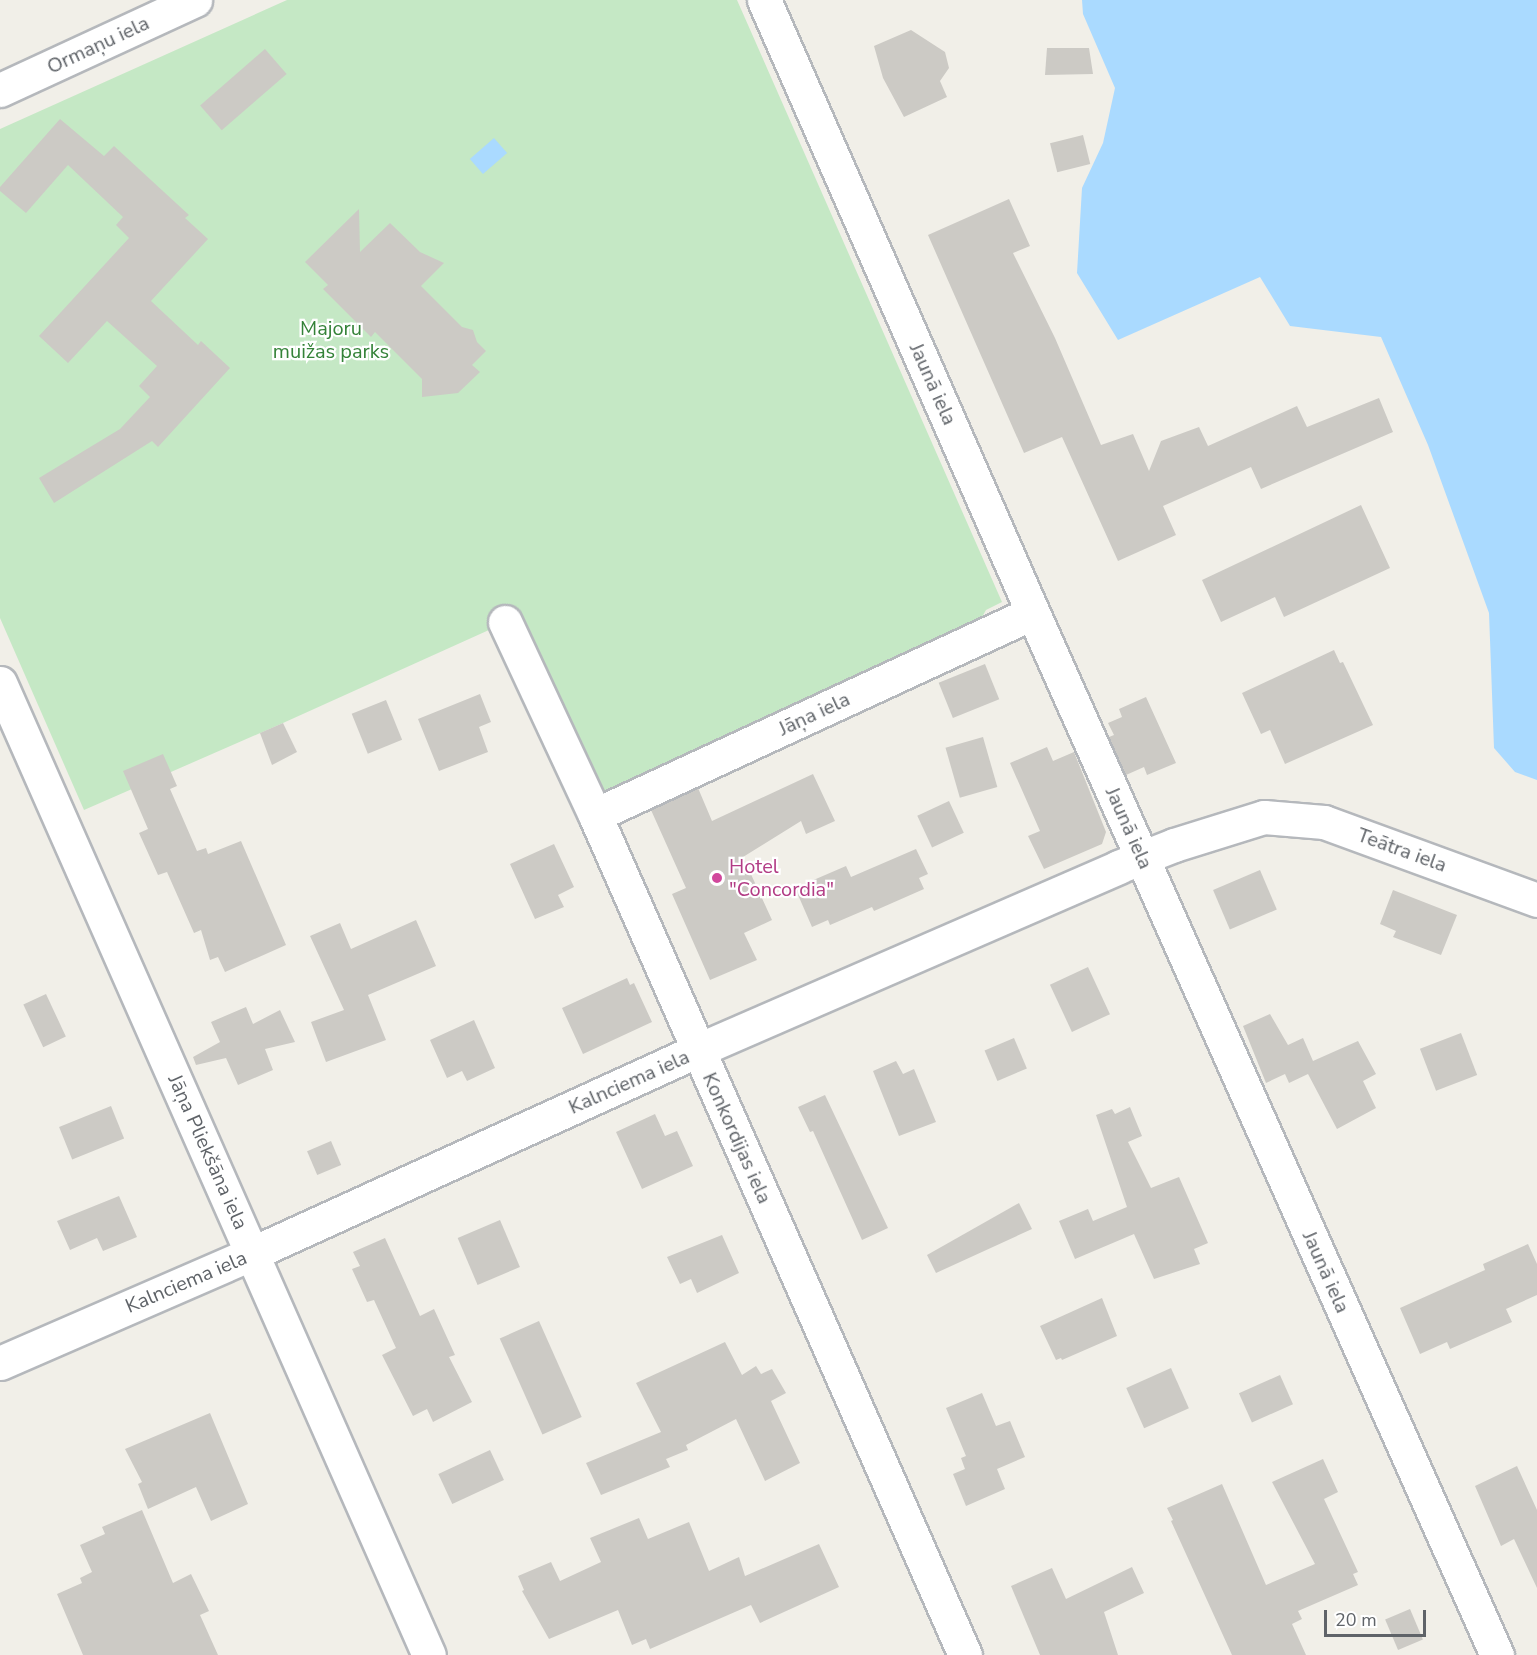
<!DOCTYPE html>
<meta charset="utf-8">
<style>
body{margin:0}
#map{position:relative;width:1537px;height:1655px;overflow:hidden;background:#f1efe8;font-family:"Nunito Sans",sans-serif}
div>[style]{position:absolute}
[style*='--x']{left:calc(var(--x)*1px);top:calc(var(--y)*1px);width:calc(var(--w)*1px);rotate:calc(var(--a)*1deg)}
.green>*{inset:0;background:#c5e8c5}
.water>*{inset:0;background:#aadaff;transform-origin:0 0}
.building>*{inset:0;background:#cccac5;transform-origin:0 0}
.roads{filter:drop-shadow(2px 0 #b5b8bc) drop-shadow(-2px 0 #b5b8bc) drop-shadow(0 2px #b5b8bc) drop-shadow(0 -2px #b5b8bc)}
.minor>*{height:33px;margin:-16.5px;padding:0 16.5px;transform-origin:16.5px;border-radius:16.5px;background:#fff}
.dots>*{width:16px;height:16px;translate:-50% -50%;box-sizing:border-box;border:3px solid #fff;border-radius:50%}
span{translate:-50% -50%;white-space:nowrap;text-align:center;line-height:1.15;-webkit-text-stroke:4.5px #fff;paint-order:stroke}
.street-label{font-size:20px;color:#5f6368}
.park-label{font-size:20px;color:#348238}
.hotel-label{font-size:20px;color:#b23c85}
.left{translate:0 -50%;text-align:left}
.scale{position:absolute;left:1324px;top:1610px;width:102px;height:27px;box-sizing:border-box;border:3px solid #5f6368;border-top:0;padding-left:8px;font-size:18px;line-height:21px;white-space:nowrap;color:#5f6368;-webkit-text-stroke:4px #fff;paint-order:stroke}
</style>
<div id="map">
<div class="green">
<div style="clip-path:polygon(287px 0,737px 0,1002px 602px,986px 610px,978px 624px,603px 792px,522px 615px,283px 723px,84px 810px,0 618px,0 129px)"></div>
</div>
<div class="water">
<div style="clip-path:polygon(1082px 0,1537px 0,1537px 780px,1515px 772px,1494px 748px,1489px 613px,1428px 445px,1381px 337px,1290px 326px,1260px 277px,1118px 340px,1077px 273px,1082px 188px,1103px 143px,1115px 88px,1083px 14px)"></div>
<div style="left:494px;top:138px;width:20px;height:32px;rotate:49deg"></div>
</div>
<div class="building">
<div style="clip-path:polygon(911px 30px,945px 52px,949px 68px,940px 81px,947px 97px,904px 117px,883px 78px,874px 46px)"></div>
<div style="clip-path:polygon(1047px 48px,1089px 48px,1093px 74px,1045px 75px)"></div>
<div style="left:265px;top:49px;width:33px;height:86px;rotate:49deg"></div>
<div style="clip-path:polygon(60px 119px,104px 156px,114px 146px,189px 215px,185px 218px,208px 239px,151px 301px,198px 345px,201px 341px,230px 368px,158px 447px,152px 441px,54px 503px,39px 478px,120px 429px,150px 397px,139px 386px,157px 366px,107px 321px,68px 363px,39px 336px,129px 238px,116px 225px,123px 217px,68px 165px,26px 213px,0 191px,0 187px)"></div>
<div style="left:1083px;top:135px;width:30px;height:34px;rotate:76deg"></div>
<div style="clip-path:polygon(1009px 199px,1030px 246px,1013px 253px,1055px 338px,1101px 445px,1133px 434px,1149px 471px,1161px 441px,1199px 427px,1208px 446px,1297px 406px,1307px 427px,1379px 398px,1393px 432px,1261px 489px,1251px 467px,1163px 506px,1176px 535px,1118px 561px,1062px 437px,1024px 453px,928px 235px)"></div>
<div style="clip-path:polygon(359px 209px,360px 252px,390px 223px,420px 252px,444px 263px,421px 286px,462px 327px,473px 330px,477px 342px,486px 351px,472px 365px,480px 372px,458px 393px,422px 397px,422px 379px,375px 332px,371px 337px,323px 289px,328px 285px,305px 262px)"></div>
<div style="clip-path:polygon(1361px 505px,1390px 568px,1284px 617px,1275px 597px,1221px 622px,1202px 580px)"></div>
<div style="clip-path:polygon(1334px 650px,1340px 663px,1343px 662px,1373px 725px,1285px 764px,1270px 730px,1261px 734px,1242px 693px)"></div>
<div style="left:985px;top:664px;width:38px;height:50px;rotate:68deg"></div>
<div style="clip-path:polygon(480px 694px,491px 722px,479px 727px,488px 752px,439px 771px,418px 719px)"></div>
<div style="clip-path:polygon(1146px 697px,1176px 763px,1147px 775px,1144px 767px,1126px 775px,1109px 737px,1114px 735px,1108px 723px,1122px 717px,1119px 709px)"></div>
<div style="left:386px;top:700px;width:43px;height:37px;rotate:68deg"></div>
<div style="clip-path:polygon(283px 723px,297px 752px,272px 765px,260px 733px)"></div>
<div style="left:983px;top:737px;width:52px;height:39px;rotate:74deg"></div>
<div style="clip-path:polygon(1047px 747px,1053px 761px,1074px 752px,1106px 832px,1102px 844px,1044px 869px,1028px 836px,1040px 831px,1010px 763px)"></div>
<div style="clip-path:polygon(163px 754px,177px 786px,170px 789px,197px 851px,206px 848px,208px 854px,241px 841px,286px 945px,225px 972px,218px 957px,210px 960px,201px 930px,194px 933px,167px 872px,158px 875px,139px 833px,148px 829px,123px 771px)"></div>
<div style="clip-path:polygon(813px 774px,835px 821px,806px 834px,801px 821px,743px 857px,772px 920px,744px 933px,757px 960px,710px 980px,672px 894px,686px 888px,651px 810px,698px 788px,712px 821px)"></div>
<div style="left:949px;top:801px;width:35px;height:35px;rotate:65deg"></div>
<div style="clip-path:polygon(554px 844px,574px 887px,558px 895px,564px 907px,535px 919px,510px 864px)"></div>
<div style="clip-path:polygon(916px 849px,928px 874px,919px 878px,924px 889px,874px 911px,872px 907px,830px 925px,828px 920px,812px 927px,795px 888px,846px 866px,851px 877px)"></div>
<div style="left:1260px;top:870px;width:43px;height:51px;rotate:67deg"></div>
<div style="clip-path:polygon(1393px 890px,1457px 915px,1441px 955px,1393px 937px,1396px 931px,1380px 924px)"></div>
<div style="clip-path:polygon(416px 920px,436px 966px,368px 995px,386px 1040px,326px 1062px,311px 1022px,344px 1010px,310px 936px,340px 923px,351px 949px)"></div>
<div style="left:1088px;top:967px;width:52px;height:42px;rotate:65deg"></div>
<div style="clip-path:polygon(627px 978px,630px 985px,634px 983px,652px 1022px,583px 1054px,562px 1008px)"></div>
<div style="left:46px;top:994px;width:47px;height:25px;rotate:65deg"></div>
<div style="clip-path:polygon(246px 1007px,253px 1024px,280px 1010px,295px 1042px,265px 1049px,273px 1070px,238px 1085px,226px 1058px,196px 1065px,193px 1057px,220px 1042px,211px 1022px)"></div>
<div style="clip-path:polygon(1270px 1014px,1288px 1045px,1303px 1038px,1313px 1061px,1358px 1041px,1376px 1074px,1363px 1081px,1376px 1108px,1337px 1129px,1308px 1074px,1289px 1083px,1285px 1074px,1266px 1083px,1243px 1026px)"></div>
<div style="clip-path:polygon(474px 1020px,495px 1068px,467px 1081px,462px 1071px,447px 1078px,430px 1040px)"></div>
<div style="left:1461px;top:1033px;width:45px;height:44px;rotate:69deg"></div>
<div style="left:1014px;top:1038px;width:33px;height:32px;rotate:67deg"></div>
<div style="clip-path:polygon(896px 1061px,903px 1074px,914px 1069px,936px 1122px,899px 1136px,873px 1071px)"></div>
<div style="clip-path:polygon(825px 1095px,888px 1228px,862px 1240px,813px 1131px,810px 1132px,798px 1107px)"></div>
<div style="left:111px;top:1106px;width:35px;height:56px;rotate:68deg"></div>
<div style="clip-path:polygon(1130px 1107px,1142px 1136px,1128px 1142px,1151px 1188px,1179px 1177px,1208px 1243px,1194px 1249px,1200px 1264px,1154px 1279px,1134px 1234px,1075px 1259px,1059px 1221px,1088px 1209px,1093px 1221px,1127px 1207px,1096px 1115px,1112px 1109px,1115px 1114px)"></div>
<div style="clip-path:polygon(655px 1114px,665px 1136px,677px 1131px,693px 1166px,642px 1189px,616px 1132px)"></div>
<div style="left:331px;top:1141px;width:26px;height:26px;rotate:67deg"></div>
<div style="clip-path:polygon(119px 1196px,137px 1237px,103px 1251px,97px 1238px,70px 1250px,57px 1221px)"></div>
<div style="clip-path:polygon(1019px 1203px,1032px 1229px,936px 1273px,927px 1255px)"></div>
<div style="left:500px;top:1220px;width:51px;height:46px;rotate:67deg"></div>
<div style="clip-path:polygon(722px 1235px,739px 1273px,697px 1293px,691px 1279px,680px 1284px,667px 1257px)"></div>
<div style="clip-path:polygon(385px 1238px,420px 1316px,434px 1309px,455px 1355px,449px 1357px,472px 1402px,433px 1422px,427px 1409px,413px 1416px,382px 1355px,396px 1348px,374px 1300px,367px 1302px,352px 1269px,360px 1266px,353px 1252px)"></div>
<div style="clip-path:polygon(1528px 1244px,1537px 1264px,1537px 1295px,1506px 1309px,1512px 1322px,1450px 1349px,1447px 1342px,1420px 1354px,1400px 1308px,1485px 1270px,1483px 1264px)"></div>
<div style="clip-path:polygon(1102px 1298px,1117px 1336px,1062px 1360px,1061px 1358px,1056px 1360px,1040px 1326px)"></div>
<div style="left:539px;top:1321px;width:105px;height:43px;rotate:66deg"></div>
<div style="clip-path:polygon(725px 1342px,742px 1375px,756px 1366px,761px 1374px,772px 1369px,786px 1393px,771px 1401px,800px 1463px,765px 1481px,736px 1419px,686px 1445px,688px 1450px,666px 1459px,670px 1467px,601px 1495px,586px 1463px,661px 1432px,636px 1383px)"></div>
<div style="left:1171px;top:1368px;width:44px;height:49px;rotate:66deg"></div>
<div style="left:1280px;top:1375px;width:32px;height:45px;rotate:66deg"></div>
<div style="clip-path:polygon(982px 1393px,996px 1426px,1010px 1421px,1025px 1457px,997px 1469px,1005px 1489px,966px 1506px,953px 1474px,965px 1469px,961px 1458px,966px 1456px,946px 1408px)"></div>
<div style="clip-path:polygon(210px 1413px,248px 1504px,211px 1521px,196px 1487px,148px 1509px,138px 1484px,142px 1482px,125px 1449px)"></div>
<div style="left:490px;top:1450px;width:33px;height:57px;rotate:65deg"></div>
<div style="clip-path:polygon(1323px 1459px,1338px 1492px,1324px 1499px,1358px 1572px,1353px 1574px,1358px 1585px,1298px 1611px,1302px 1619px,1292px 1624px,1306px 1655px,1232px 1655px,1171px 1521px,1173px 1520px,1167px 1508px,1222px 1484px,1266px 1585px,1315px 1564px,1272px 1482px)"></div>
<div style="clip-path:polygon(1517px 1466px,1537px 1510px,1537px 1588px,1514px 1539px,1501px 1546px,1475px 1486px)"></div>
<div style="clip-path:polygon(142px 1510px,173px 1583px,191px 1574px,209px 1611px,200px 1615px,218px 1655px,83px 1655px,57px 1594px,82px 1583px,80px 1578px,92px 1572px,80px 1545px,105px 1534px,102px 1527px)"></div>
<div style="clip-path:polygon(639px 1518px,648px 1539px,689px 1522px,709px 1571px,739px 1557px,745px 1576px,819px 1544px,839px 1587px,760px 1623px,751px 1605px,650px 1649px,646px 1639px,632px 1645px,618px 1610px,549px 1639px,522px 1591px,524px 1590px,518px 1576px,551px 1562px,560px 1581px,601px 1562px,590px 1538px)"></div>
<div style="clip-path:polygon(1132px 1567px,1144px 1593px,1104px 1612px,1118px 1655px,1040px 1655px,1011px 1586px,1052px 1568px,1066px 1599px)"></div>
<div style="left:1410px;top:1609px;width:33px;height:27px;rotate:67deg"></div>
</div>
<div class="roads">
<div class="minor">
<div style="--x:764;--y:0;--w:669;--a:66.31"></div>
<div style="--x:1033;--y:613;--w:1141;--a:66"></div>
<div style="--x:0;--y:90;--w:215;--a:-24.8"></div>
<div style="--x:505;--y:622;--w:213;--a:65"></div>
<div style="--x:595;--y:815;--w:918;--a:66.23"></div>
<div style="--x:0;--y:683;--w:1062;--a:66.19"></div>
<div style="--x:595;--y:815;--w:482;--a:-24.8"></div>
<div style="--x:0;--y:1363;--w:276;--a:-23.5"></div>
<div style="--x:253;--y:1253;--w:489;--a:-24.5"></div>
<div style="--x:698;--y:1050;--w:458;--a:-23.5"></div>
<div style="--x:1118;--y:867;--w:60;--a:-21.4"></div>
<div style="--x:1174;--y:845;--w:94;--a:-17.3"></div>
<div style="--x:1264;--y:817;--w:60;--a:4.8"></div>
<div style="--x:1324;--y:822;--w:227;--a:20.1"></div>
</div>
</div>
<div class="dots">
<div style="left:717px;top:878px;background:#d1479c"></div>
</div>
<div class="street-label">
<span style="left:98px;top:45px;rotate:-25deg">Ormaņu iela</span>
<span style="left:933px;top:384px;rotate:66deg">Jaunā iela</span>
<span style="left:814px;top:714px;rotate:-25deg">Jāņa iela</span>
<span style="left:1129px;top:828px;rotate:66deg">Jaunā iela</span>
<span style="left:1402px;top:850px;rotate:20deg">Teātra iela</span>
<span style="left:629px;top:1082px;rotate:-24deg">Kalnciema iela</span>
<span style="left:737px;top:1138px;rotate:66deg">Konkordijas iela</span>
<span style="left:208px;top:1152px;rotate:66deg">Jāņa Pliekšāna iela</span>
<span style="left:1326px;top:1272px;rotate:66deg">Jaunā iela</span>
<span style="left:186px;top:1282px;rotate:-23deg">Kalnciema iela</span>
</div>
<div class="park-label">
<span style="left:331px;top:340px">Majoru<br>muižas parks</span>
</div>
<div class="hotel-label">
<span class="left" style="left:729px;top:878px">Hotel<br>"Concordia"</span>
</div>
<div class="scale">20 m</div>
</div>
